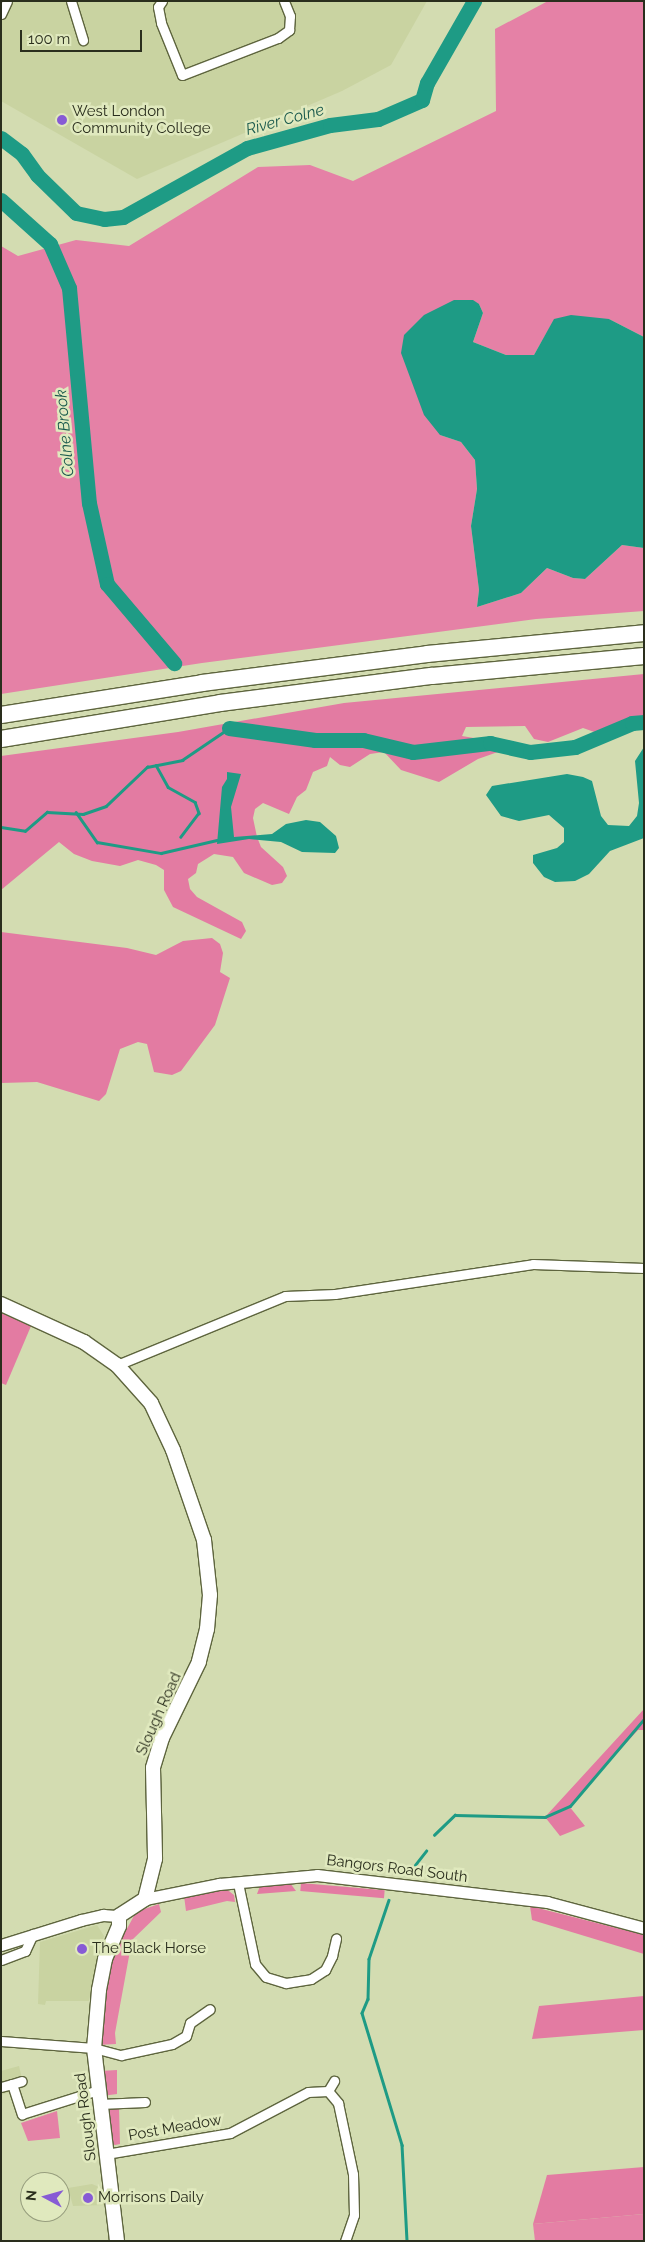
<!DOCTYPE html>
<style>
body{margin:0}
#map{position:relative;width:645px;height:2242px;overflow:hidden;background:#d3dcb1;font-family:Raleway,sans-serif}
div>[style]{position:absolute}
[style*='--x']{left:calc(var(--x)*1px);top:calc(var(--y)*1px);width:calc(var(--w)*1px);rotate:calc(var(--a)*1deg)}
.built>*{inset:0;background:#c9d3a1}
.green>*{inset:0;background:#e581a6}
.forest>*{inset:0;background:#e37ba2;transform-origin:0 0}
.water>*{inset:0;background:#1e9b85}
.stream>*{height:2.5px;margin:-1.25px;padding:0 1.25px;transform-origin:1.25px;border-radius:1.25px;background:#1e9b85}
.river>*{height:15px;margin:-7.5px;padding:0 7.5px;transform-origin:7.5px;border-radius:7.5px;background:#1e9b85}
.roads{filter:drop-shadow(1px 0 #5e653e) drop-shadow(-1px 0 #5e653e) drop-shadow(0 1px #5e653e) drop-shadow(0 -1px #5e653e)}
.minor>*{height:9px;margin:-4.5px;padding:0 4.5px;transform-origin:4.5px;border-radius:4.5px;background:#fff}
.tertiary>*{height:11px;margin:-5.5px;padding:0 5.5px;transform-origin:5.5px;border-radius:5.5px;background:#fff}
.primary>*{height:14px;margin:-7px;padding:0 7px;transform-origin:7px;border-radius:7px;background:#fff}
.motorway>*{height:16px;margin:-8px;padding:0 8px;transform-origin:8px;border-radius:8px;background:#fff}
.dots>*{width:14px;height:14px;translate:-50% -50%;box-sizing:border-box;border:2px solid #e0e9be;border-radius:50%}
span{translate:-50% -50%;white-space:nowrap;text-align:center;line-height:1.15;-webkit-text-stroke:5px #e0e9be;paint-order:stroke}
.poi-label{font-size:15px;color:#2a2e1d}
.left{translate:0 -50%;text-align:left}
.street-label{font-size:15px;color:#2a2e1d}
.water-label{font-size:16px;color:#1b5a4d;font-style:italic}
.frame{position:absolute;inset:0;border:2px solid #2a2e1d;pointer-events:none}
.north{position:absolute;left:20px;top:2172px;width:50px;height:50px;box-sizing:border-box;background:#e0e9be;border:1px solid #979e7e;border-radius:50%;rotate:276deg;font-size:14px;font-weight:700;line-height:20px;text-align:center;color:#2a2e1d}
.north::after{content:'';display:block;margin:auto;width:18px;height:22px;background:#875bd5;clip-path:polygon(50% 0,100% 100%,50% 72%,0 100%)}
.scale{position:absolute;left:20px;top:30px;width:122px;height:22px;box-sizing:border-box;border:2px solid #2a2e1d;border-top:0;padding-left:6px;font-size:15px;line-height:18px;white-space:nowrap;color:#2a2e1d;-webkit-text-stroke:4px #e0e9be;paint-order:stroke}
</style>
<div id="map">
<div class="built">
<div style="clip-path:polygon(1px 1px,427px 1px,391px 65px,342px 91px,137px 179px,1px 101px)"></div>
<div style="clip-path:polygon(97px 1925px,104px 1936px,89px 2001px,46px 2001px,45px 2005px,38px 2004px,40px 1942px)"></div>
<div style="clip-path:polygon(19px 2066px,24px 2087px,1px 2095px,1px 2071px)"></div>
<div style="clip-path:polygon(92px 2184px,104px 2189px,106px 2205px,73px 2206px,68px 2188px)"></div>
</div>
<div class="green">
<div style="clip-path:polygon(548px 1px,644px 1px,644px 337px,609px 319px,554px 320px,534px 355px,506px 355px,473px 342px,483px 313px,479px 304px,440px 435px,461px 442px,475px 460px,477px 489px,471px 526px,479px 590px,477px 607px,521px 593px,547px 568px,573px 578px,585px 579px,622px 545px,644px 548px,644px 611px,536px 619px,202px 663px,1px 694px,1px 246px,18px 256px,76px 240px,129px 246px,258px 167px,310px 165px,353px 181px,496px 111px,495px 29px)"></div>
<div style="clip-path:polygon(225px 1888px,234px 1895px,235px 1902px,227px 1901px,186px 1911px,184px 1896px)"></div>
<div style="clip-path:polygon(159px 1904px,161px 1912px,132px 1940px,115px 2033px,116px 2044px,98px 2045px,108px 1964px,136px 1912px)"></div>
<div style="clip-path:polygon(117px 2070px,117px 2094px,102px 2096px,100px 2071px)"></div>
<div style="clip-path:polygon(119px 2108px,120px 2144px,115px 2145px,107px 2142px,106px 2109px)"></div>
<div style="clip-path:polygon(57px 2111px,60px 2138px,28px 2141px,21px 2123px)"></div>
<div style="clip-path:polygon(644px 2214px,644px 2241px,535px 2241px,533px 2224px)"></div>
</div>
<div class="forest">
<div style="clip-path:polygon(644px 674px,644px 718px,600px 734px,583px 728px,548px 742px,534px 739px,525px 726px,466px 727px,462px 736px,510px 744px,509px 748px,478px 759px,439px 782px,401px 770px,384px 752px,370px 754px,350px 767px,340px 765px,330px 757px,327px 766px,313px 772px,306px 790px,297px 797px,289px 814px,263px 803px,255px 809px,253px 818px,257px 837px,261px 847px,283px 867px,287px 876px,282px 883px,272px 885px,244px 873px,233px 857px,214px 854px,198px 864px,196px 873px,188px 879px,190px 889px,197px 897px,242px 922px,246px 931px,241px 939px,173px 907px,164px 890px,164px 870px,156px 865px,138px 860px,120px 866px,92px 861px,74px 854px,59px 842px,1px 890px,1px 756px,178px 732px,344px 703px)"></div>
<div style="clip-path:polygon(1px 932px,127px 948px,156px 955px,183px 941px,212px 938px,220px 944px,223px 953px,220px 972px,230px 978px,215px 1025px,181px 1071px,172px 1075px,154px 1072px,147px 1044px,138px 1042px,120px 1049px,106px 1094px,99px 1101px,37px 1082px,1px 1083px)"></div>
<div style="clip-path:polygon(1px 1313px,31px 1326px,6px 1385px,1px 1383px)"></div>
<div style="clip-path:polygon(644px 1709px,644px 1730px,638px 1730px,569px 1806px,585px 1826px,560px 1836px,545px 1817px)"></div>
<div style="clip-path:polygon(290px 1883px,296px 1891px,257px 1894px,260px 1886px)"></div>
<div style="left:301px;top:1883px;width:84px;height:8px;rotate:5deg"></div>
<div style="clip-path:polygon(530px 1906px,644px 1935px,644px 1954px,532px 1920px)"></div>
<div style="clip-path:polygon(644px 1996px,644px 2030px,532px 2039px,539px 2006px)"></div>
<div style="clip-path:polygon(644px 2167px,644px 2214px,533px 2224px,547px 2175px)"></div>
</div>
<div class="water">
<div style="clip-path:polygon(454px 300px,473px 300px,479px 304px,483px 313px,473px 342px,506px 355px,534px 355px,554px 319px,571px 315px,609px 319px,644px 337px,644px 548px,622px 545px,585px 579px,573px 578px,547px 568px,521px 593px,477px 607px,479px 590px,471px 526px,477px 489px,475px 460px,461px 442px,440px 435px,424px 415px,401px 353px,404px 335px,424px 315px)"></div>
<div style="clip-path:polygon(644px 747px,644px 838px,610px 851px,589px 874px,575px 881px,555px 882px,544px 877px,533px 863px,533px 855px,557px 848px,564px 842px,564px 828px,549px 815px,519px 821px,501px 816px,486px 795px,492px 786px,567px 774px,583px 777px,592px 781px,601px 816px,608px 825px,629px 826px,637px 816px,639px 803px,635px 761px)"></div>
<div style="clip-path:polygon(227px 772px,241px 774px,231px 807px,234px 837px,272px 834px,286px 824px,306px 820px,320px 822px,336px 836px,339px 848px,335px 853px,302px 852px,281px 842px,249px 839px,217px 844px,222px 787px,227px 779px)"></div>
</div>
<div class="stream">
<div style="--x:156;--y:765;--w:25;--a:61"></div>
<div style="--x:168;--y:787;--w:31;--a:29"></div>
<div style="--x:195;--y:802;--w:12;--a:70"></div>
<div style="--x:199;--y:813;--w:30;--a:127"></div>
<div style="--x:76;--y:812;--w:37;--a:55"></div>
<div style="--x:97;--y:842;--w:65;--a:9.8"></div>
<div style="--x:161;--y:853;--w:57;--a:-13.1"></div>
<div style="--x:1;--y:827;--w:24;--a:9"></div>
<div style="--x:25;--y:831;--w:29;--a:-41"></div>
<div style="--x:47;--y:812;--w:36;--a:3"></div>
<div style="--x:83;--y:814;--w:24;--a:-19"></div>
<div style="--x:106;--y:806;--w:57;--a:-43.6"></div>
<div style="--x:147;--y:767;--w:36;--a:-11"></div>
<div style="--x:182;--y:760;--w:57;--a:-34.2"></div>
<div style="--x:434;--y:1835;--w:29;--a:-44"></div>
<div style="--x:455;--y:1815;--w:90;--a:1.3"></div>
<div style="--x:545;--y:1817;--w:27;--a:-24"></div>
<div style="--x:570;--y:1806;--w:114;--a:-49.6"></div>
<div style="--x:415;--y:1865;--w:18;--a:-52"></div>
<div style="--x:389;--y:1900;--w:62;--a:108.7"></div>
<div style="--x:369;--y:1959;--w:40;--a:91.4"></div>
<div style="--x:368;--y:1999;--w:15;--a:113"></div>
<div style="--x:362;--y:2013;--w:138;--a:73.1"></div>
<div style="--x:402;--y:2145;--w:96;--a:87"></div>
</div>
<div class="river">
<div style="--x:1;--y:138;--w:26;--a:37"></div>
<div style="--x:22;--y:154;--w:26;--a:54"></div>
<div style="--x:37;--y:175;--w:54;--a:44.3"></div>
<div style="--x:76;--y:213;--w:29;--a:12"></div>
<div style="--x:104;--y:219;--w:19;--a:-6"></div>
<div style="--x:123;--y:217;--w:142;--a:-29.1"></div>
<div style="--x:247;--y:148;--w:86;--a:-15.5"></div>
<div style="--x:330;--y:125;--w:48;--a:-7.1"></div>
<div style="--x:378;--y:119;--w:48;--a:-23.4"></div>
<div style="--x:422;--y:100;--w:18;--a:-74"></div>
<div style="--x:427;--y:83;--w:95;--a:-60.2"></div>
<div style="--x:1;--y:200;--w:66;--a:41.9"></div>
<div style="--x:50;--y:244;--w:48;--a:66.6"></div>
<div style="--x:69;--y:288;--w:216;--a:84.7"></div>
<div style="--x:89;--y:503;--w:83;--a:77.5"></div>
<div style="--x:107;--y:584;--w:104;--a:49.7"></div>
<div style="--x:229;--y:728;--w:87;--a:7.9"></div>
<div style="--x:315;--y:740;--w:48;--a:0"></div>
<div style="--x:363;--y:740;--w:51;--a:13.5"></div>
<div style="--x:413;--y:752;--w:78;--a:-6.7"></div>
<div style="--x:490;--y:743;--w:41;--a:12.7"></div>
<div style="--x:530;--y:752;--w:45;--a:-6.3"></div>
<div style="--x:575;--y:747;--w:62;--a:-22.8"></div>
<div style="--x:632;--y:723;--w:12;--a:-5"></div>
</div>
<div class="roads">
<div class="minor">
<div style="--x:71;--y:1;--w:41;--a:72.9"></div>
<div style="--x:162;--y:1;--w:7;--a:124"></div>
<div style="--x:158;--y:7;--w:16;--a:79"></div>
<div style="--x:161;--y:23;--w:56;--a:68"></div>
<div style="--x:182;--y:75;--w:103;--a:-21.1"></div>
<div style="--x:278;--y:38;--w:14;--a:-36"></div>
<div style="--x:289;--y:30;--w:14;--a:-86"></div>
<div style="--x:290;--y:16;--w:16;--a:-112"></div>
<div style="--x:1;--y:14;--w:14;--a:-65"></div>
<div style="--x:117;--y:1365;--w:182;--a:-22.3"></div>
<div style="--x:285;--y:1296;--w:50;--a:-2.3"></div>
<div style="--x:335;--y:1294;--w:200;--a:-8.6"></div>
<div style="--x:533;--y:1264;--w:111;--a:2.1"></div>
<div style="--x:238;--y:1883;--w:83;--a:78.1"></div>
<div style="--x:255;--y:1964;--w:17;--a:50"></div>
<div style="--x:266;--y:1977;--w:21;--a:17"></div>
<div style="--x:286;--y:1983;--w:25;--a:-9"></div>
<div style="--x:311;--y:1979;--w:17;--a:-33"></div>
<div style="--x:325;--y:1970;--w:16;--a:-63"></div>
<div style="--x:332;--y:1956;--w:18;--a:-77"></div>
<div style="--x:1;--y:1960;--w:26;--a:-21"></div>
<div style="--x:25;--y:1951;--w:19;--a:-65"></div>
<div style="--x:1;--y:2041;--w:93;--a:4.3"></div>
<div style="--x:94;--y:2048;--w:28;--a:15"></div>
<div style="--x:121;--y:2055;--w:52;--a:-12.2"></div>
<div style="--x:172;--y:2044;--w:16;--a:-30"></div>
<div style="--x:186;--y:2036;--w:14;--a:-73"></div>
<div style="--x:190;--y:2023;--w:24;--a:-35"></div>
<div style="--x:12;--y:2084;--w:10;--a:-17"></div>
<div style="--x:1;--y:2087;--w:11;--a:-15"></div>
<div style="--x:12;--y:2084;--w:32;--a:72"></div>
<div style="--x:22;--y:2114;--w:80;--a:-17.5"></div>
<div style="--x:328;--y:2091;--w:12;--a:-59"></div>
<div style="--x:100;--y:2104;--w:45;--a:-2.5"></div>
<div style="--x:106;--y:2154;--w:126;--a:-9.6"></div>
<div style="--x:230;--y:2133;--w:88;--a:-27.7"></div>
<div style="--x:308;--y:2092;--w:20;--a:-3"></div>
<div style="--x:328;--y:2091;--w:16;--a:50"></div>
<div style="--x:338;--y:2103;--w:73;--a:78.1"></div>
<div style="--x:353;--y:2174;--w:41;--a:88.6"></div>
<div style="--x:354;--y:2215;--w:28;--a:109"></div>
</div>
<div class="tertiary">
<div style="--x:145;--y:1899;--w:76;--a:-11.5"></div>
<div style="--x:219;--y:1884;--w:98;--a:-5.2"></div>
<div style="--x:317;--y:1875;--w:232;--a:6.7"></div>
<div style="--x:547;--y:1902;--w:100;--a:15"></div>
<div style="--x:1;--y:1945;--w:84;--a:-17.4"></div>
<div style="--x:81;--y:1920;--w:23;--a:-13"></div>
<div style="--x:103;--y:1915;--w:16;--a:4"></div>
</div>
<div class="primary">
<div style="--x:1;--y:1304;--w:91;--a:24.6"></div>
<div style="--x:84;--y:1342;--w:40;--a:34.9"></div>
<div style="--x:117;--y:1365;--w:51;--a:48.2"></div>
<div style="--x:151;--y:1403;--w:52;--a:64.9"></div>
<div style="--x:173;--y:1450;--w:95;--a:71"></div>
<div style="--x:204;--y:1540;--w:55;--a:83.8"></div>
<div style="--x:210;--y:1595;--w:34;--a:95"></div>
<div style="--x:207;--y:1629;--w:34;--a:104"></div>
<div style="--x:199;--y:1662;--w:85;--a:116"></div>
<div style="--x:162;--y:1738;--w:31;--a:107"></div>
<div style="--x:153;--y:1768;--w:91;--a:88.7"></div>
<div style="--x:155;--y:1859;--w:41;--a:104"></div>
<div style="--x:145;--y:1899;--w:31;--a:147"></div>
<div style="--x:119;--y:1916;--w:10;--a:90"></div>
<div style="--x:119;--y:1926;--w:36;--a:113"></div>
<div style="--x:105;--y:1959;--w:32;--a:101"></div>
<div style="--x:99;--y:1990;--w:58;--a:94.9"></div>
<div style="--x:94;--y:2048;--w:194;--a:83.2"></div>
</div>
<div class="motorway">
<div style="--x:1;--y:715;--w:204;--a:-9"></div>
<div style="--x:202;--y:683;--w:227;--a:-7.3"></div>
<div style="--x:427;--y:654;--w:218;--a:-5.5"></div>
<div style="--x:1;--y:739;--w:222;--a:-9.3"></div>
<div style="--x:220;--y:703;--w:214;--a:-7.3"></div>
<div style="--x:432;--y:676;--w:213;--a:-5.4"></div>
</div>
</div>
<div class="dots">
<div style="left:62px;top:120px;background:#875bd5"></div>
<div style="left:82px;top:1949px;background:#875bd5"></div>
<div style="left:88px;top:2198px;background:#875bd5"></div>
</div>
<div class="poi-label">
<span class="left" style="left:72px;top:120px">West London<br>Community College</span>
<span class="left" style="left:92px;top:1949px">The Black Horse</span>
<span class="left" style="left:98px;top:2198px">Morrisons Daily</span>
</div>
<div class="street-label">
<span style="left:159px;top:1714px;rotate:-66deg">Slough Road</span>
<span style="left:397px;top:1869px;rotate:7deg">Bangors Road South</span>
<span style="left:86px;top:2117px;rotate:-97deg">Slough Road</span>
<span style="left:175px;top:2128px;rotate:-10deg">Post Meadow</span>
</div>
<div class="water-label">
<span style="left:285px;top:120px;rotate:-15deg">River Colne</span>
<span style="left:65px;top:433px;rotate:-95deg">Colne Brook</span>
</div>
<div class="frame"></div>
<div class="north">N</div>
<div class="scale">100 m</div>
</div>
